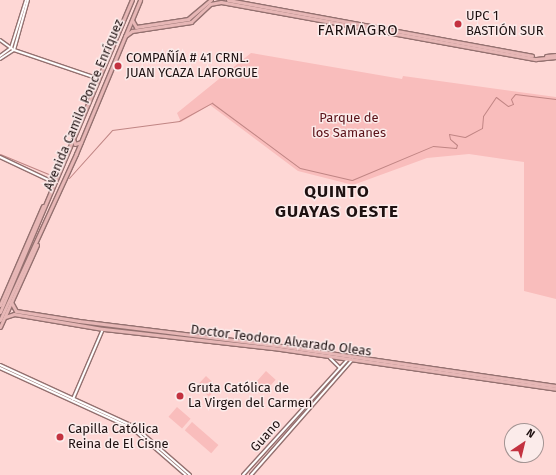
<!DOCTYPE html>
<meta charset="utf-8">
<style>
body{margin:0}
#map{position:relative;width:556px;height:475px;overflow:hidden;background:#fed7d5;font-family:"Fira Sans",sans-serif}
div>[style]{position:absolute}
[style*='--x']{left:calc(var(--x)*1px);top:calc(var(--y)*1px);width:calc(var(--w)*1px);rotate:calc(var(--a)*1deg)}
.green>*{inset:0;background:#f9bdbc;transform-origin:0 0}
.stream>*{height:1px;margin:-0.5px;padding:0 0.5px;transform-origin:0.5px;border-radius:0.5px;background:#c08584}
.roads{filter:drop-shadow(1px 0 #947170) drop-shadow(-1px 0 #947170) drop-shadow(0 1px #947170) drop-shadow(0 -1px #947170)}
.minor>*{height:2px;margin:-1px;padding:0 1px;transform-origin:1px;border-radius:1px;background:#fff}
.major>*{height:3px;margin:-1.5px;padding:0 1.5px;transform-origin:1.5px;border-radius:1.5px;background:#e7b7b6}
.dots>*{width:11px;height:11px;translate:-50% -50%;box-sizing:border-box;border:2px solid #fbebea;border-radius:50%}
span{translate:-50% -50%;white-space:nowrap;text-align:center;line-height:1.15;-webkit-text-stroke:3px #fbebea;paint-order:stroke}
.poi-label{font-size:13px;color:#1e1111}
.left{translate:0 -50%;text-align:left}
.street-label{font-size:13px;color:#1e1111}
.park-label{font-size:13px;color:#5a1219}
.quarter-label{font-size:15px;color:#1e1111;letter-spacing:1px}
.district-label{font-size:17px;color:#1e1111;font-weight:700;letter-spacing:1px}
.north{position:absolute;left:504px;top:423px;width:40px;height:40px;box-sizing:border-box;background:#fbebea;border:1px solid #a39493;border-radius:50%;rotate:35deg;font-size:11px;font-weight:700;line-height:16px;text-align:center;color:#1e1111}
.north::after{content:'';display:block;margin:auto;width:14px;height:18px;background:#c33240;clip-path:polygon(50% 0,100% 100%,50% 72%,0 100%)}
</style>
<div id="map">
<div class="green">
<div style="clip-path:polygon(251px 53px,402px 79px,403px 76px,556px 97px,556px 299px,524px 291px,524px 162px,469px 154px,427px 158px,353px 185px,298px 171px,210px 105px,181px 122px,177px 113px)"></div>
<div style="left:266px;top:371px;width:13px;height:14px;rotate:42deg"></div>
<div style="left:206px;top:376px;width:16px;height:13px;rotate:43deg"></div>
<div style="left:177px;top:407px;width:18px;height:13px;rotate:41deg"></div>
<div style="left:192px;top:422px;width:35px;height:11px;rotate:41deg"></div>
</div>
<div class="stream">
<div style="--x:0;--y:154;--w:57;--a:22.5"></div>
<div style="--x:69;--y:178;--w:64;--a:-48.1"></div>
<div style="--x:112;--y:130;--w:68;--a:-7.7"></div>
<div style="--x:179;--y:121;--w:38;--a:-29"></div>
<div style="--x:212;--y:103;--w:109;--a:36.5"></div>
<div style="--x:300;--y:168;--w:53;--a:13"></div>
<div style="--x:352;--y:180;--w:88;--a:-22.8"></div>
<div style="--x:433;--y:146;--w:23;--a:5"></div>
<div style="--x:456;--y:148;--w:3;--a:-72"></div>
<div style="--x:457;--y:145;--w:9;--a:-139"></div>
<div style="--x:450;--y:139;--w:5;--a:-101"></div>
<div style="--x:449;--y:134;--w:16;--a:11"></div>
<div style="--x:465;--y:137;--w:19;--a:-28"></div>
<div style="--x:482;--y:128;--w:12;--a:-85"></div>
<div style="--x:483;--y:116;--w:23;--a:-56"></div>
<div style="--x:496;--y:97;--w:15;--a:37"></div>
<div style="--x:508;--y:106;--w:5;--a:-22"></div>
<div style="--x:513;--y:104;--w:5;--a:-112"></div>
<div style="--x:511;--y:99;--w:6;--a:-51"></div>
<div style="--x:515;--y:94;--w:41;--a:7"></div>
</div>
<div class="roads">
<div class="minor">
<div style="--x:0;--y:40;--w:17;--a:36"></div>
<div style="--x:14;--y:50;--w:90;--a:18.8"></div>
<div style="--x:0;--y:56;--w:14;--a:-36"></div>
<div style="--x:11;--y:48;--w:50;--a:-72.6"></div>
<div style="--x:0;--y:59;--w:17;--a:-33"></div>
<div style="--x:14;--y:50;--w:52;--a:-74.4"></div>
<div style="--x:0;--y:157;--w:61;--a:25.3"></div>
<div style="--x:330;--y:358;--w:14;--a:45"></div>
<div style="--x:0;--y:365;--w:149;--a:24.7"></div>
<div style="--x:135;--y:427;--w:73;--a:41.1"></div>
<div style="--x:0;--y:368;--w:146;--a:24.6"></div>
<div style="--x:133;--y:429;--w:70;--a:41"></div>
<div style="--x:73;--y:399;--w:76;--a:-66.8"></div>
<div style="--x:243;--y:475;--w:156;--a:-47.8"></div>
<div style="--x:251;--y:475;--w:154;--a:-48.7"></div>
</div>
<div class="major">
<div style="--x:228;--y:0;--w:309;--a:10.4"></div>
<div style="--x:132;--y:20;--w:8;--a:60"></div>
<div style="--x:136;--y:27;--w:53;--a:-8.7"></div>
<div style="--x:188;--y:19;--w:30;--a:-40"></div>
<div style="--x:125;--y:36;--w:9;--a:-36"></div>
<div style="--x:132;--y:31;--w:60;--a:-8.7"></div>
<div style="--x:191;--y:22;--w:26;--a:-43"></div>
<div style="--x:210;--y:4;--w:11;--a:-10"></div>
<div style="--x:221;--y:2;--w:320;--a:10.3"></div>
<div style="--x:536;--y:59;--w:20;--a:-6"></div>
<div style="--x:546;--y:56;--w:10;--a:-6"></div>
<div style="--x:73;--y:139;--w:5;--a:68"></div>
<div style="--x:75;--y:144;--w:6;--a:-18"></div>
<div style="--x:11;--y:302;--w:10;--a:61"></div>
<div style="--x:16;--y:311;--w:64;--a:9"></div>
<div style="--x:79;--y:321;--w:196;--a:7"></div>
<div style="--x:274;--y:345;--w:285;--a:8.3"></div>
<div style="--x:0;--y:305;--w:108;--a:-66.5"></div>
<div style="--x:0;--y:312;--w:339;--a:-67.1"></div>
<div style="--x:5;--y:317;--w:9;--a:-18"></div>
<div style="--x:14;--y:314;--w:90;--a:9.6"></div>
<div style="--x:103;--y:329;--w:171;--a:6.4"></div>
<div style="--x:273;--y:348;--w:286;--a:8.2"></div>
<div style="--x:0;--y:320;--w:183;--a:-65.4"></div>
<div style="--x:76;--y:154;--w:167;--a:-67.4"></div>
<div style="--x:0;--y:327;--w:90;--a:-65.7"></div>
</div>
</div>
<div class="dots">
<div style="left:458px;top:24px;background:#c33240"></div>
<div style="left:118px;top:66px;background:#c33240"></div>
<div style="left:180px;top:396px;background:#c33240"></div>
<div style="left:60px;top:437px;background:#c33240"></div>
</div>
<div class="poi-label">
<span class="left" style="left:466px;top:24px">UPC 1<br>BASTIÓN SUR</span>
<span class="left" style="left:126px;top:66px">COMPAÑÍA # 41 CRNL.<br>JUAN YCAZA LAFORGUE</span>
<span class="left" style="left:188px;top:396px">Gruta Católica de<br>La Virgen del Carmen</span>
<span class="left" style="left:68px;top:437px">Capilla Católica<br>Reina de El Cisne</span>
</div>
<div class="street-label">
<span style="left:84px;top:105px;rotate:-67deg">Avenida Camilo Ponce Enríquez</span>
<span style="left:281px;top:341px;rotate:7deg">Doctor Teodoro Alvarado Oleas</span>
<span style="left:266px;top:436px;rotate:-48deg">Guano</span>
</div>
<div class="park-label">
<span style="left:349px;top:126px">Parque de<br>los Samanes</span>
</div>
<div class="quarter-label">
<span style="left:358px;top:31px">FARMAGRO</span>
</div>
<div class="district-label">
<span style="left:337px;top:202px">QUINTO<br>GUAYAS OESTE</span>
</div>
<div class="north">N</div>
</div>
